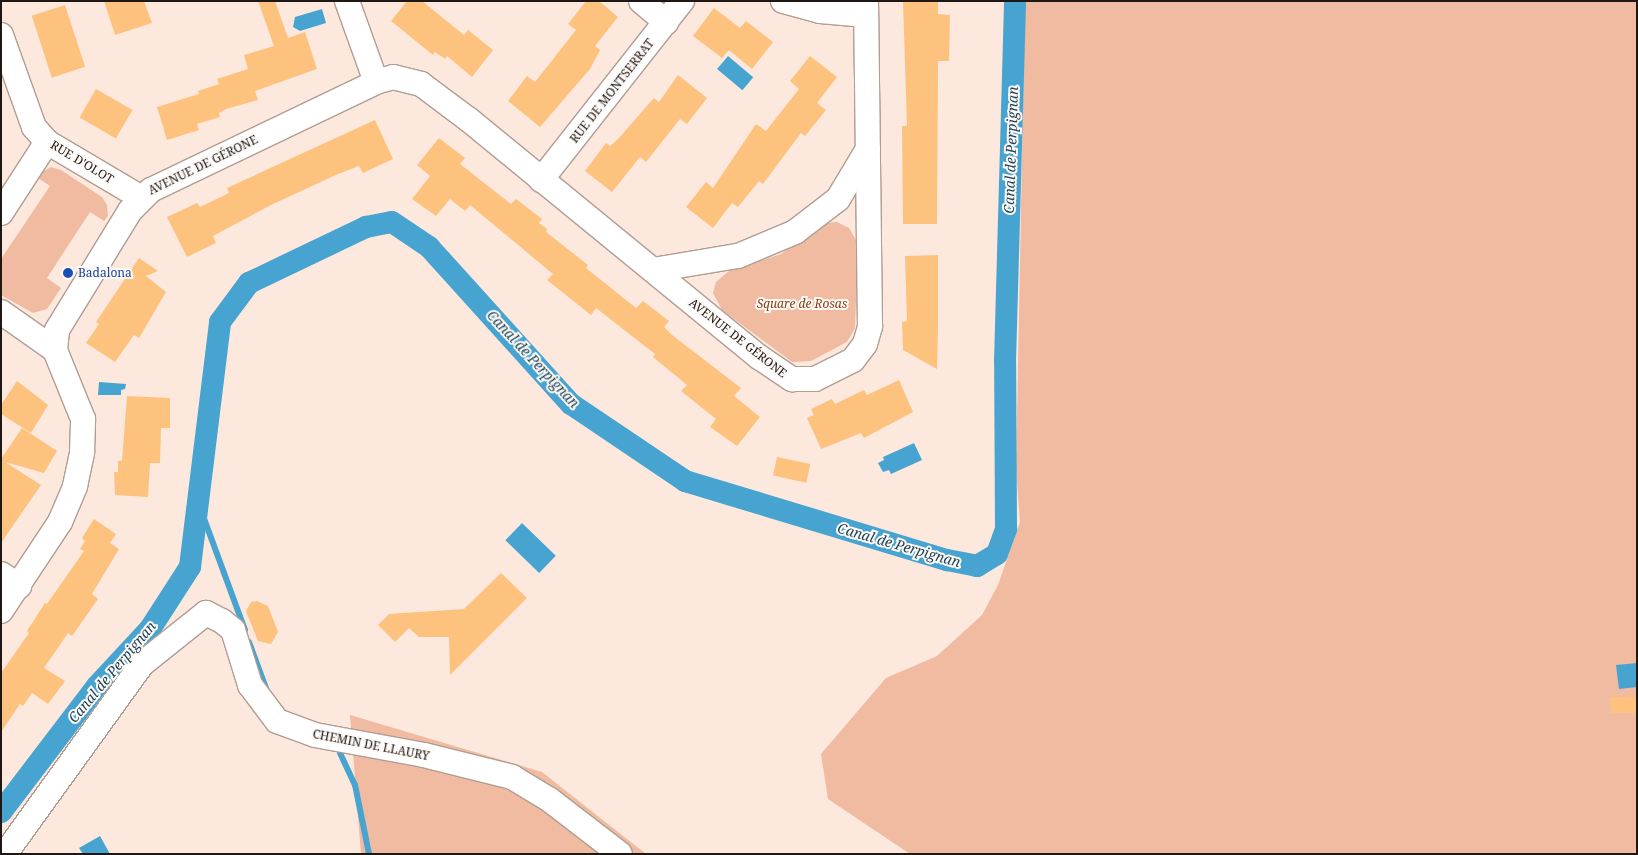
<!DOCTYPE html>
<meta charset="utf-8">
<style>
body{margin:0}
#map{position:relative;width:1638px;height:855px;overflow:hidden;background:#fde8dd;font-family:"Noto Serif",serif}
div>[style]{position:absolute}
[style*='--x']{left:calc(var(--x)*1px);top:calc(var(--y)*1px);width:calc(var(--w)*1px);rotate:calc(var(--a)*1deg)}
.green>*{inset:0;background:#f0bba0}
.water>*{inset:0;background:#47a4d0;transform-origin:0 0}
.stream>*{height:6px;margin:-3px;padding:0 3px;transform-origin:3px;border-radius:3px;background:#47a4d0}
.canal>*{height:22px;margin:-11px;padding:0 11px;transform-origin:11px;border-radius:11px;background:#47a4d0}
.building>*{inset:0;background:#fec27f;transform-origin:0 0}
.roads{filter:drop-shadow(1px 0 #b09d93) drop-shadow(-1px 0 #b09d93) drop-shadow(0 1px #b09d93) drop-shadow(0 -1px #b09d93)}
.minor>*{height:24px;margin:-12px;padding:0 12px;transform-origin:12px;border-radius:12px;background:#fff}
.dots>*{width:14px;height:14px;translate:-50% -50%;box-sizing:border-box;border:2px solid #fdf9f7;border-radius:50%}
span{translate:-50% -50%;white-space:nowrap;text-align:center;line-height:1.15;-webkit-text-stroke:4px #fdf9f7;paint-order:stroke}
.street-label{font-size:12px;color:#1e1713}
.transit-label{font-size:12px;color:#164399}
.left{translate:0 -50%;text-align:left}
.park-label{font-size:12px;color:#874114;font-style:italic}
.water-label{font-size:14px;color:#1b4356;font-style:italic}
.frame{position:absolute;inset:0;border:2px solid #1e1713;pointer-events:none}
</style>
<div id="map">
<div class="green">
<div style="clip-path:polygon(1025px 1px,1637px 1px,1637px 854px,910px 854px,828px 799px,821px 754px,886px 678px,937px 656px,982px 615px,998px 585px,1020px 522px,1016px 470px)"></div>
<div style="clip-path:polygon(51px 167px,61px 170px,102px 197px,107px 205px,108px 216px,104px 221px,90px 212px,47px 278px,61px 288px,47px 309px,33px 313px,1px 295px,1px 259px,50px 186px,35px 176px)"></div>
<div style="clip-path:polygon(837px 222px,849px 228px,858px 243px,855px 328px,847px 342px,811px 361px,792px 362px,722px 310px,713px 293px,716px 282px,729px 271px,781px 254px,825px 223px)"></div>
<div style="clip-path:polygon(350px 715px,542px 772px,646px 854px,361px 854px)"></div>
</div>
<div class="water">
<div style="clip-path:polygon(322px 9px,326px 23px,300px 31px,293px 27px,295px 17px)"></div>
<div style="left:728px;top:56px;width:33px;height:17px;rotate:40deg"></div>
<div style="clip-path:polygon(99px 382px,126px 384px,125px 389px,121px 390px,121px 395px,98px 395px)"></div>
<div style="clip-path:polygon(914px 443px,922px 460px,891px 474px,889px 470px,883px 472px,878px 463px,884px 460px,883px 457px)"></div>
<div style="left:522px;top:523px;width:47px;height:24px;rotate:44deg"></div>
<div style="clip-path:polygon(1637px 663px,1637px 687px,1619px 689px,1616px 665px)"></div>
<div style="clip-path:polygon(100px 836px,110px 854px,83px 854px,79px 848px)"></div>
</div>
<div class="stream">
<div style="--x:199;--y:505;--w:133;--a:69.8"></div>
<div style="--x:249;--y:642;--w:52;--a:69.8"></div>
<div style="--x:340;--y:753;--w:35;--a:65"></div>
<div style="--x:355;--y:785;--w:70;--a:78.5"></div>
</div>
<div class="canal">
<div style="--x:1;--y:812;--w:158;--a:-52.7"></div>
<div style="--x:97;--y:686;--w:78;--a:-47.1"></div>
<div style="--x:150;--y:629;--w:74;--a:-57.2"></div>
<div style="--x:190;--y:567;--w:247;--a:-83"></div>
<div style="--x:220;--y:322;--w:49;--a:-53.4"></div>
<div style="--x:249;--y:283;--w:130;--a:-25.6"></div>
<div style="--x:366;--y:227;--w:26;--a:-11"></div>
<div style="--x:392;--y:222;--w:45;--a:34"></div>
<div style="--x:429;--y:247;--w:212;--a:47.9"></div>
<div style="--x:571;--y:404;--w:138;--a:34"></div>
<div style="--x:685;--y:481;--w:274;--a:16.8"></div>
<div style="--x:947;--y:560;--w:31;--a:11"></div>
<div style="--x:977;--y:566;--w:23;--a:-31"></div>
<div style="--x:997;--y:554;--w:27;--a:-70"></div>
<div style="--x:1006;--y:529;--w:167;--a:-90.3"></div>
<div style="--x:1005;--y:362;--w:361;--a:-88.4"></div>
</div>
<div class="building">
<div style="clip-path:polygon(104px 1px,144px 1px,152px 23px,115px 35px)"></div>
<div style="clip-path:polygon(258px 1px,275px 1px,288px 38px,305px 32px,317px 69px,255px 91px,258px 100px,226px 109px,219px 113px,220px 117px,197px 124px,199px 130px,167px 140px,157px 107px,199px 94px,198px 91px,219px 84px,217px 79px,248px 69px,244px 55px,274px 46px)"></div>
<div style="clip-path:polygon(407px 1px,422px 1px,464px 35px,468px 30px,493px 50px,472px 77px,447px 56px,445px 59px,435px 52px,433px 55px,391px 21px)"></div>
<div style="clip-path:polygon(586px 1px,599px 1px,618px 17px,595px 46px,600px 50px,590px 69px,540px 127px,508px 101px,527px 76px,535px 82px,576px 30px,568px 24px)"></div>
<div style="clip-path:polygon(903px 1px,938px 1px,938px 14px,950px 15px,949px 61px,938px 61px,937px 224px,903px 224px,902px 126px,907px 126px)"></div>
<div style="left:65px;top:5px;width:65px;height:35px;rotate:72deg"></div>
<div style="clip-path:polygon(714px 8px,740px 28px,746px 21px,773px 42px,752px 69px,729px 50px,722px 58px,693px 36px)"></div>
<div style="clip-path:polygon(810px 56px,837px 77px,817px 103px,826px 110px,805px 136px,801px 133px,763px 184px,759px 181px,738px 207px,732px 203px,713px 228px,686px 207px,706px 182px,713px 188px,756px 124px,766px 131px,799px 89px,790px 81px)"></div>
<div style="clip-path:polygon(678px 75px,707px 98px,687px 124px,680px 119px,646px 162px,640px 157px,612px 192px,585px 171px,606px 143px,610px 146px,618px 139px,654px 98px,659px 102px)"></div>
<div style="left:96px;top:89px;width:42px;height:33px;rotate:30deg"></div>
<div style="clip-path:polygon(375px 120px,393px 159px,363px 173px,359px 166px,338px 174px,271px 205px,213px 236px,216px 243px,187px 257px,167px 217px,197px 203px,200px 207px,229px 193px,227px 188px)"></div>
<div style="clip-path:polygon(439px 138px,465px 158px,460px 164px,511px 204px,516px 199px,542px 219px,539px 223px,547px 229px,546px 232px,588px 265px,586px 268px,636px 308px,643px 301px,669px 321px,664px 327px,672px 335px,741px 388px,734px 396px,760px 417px,737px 446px,710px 427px,716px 419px,681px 391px,687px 385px,653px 357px,655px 354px,596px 308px,591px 315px,547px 280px,553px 274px,470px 205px,465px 211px,450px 199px,436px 216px,412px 199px,430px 176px,417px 165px)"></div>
<div style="clip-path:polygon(938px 255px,938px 327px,937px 369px,903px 350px,902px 322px,907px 321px,905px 256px)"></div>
<div style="clip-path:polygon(139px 258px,158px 271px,146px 276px,166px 292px,139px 338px,134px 335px,115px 362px,86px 343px,99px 324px,96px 322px)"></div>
<div style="clip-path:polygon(899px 380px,913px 412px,864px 438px,861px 433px,821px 449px,807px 418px,814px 415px,811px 409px,832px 399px,835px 404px,864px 390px,867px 395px)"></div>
<div style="clip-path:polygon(17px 381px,48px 405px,31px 433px,1px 414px,1px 405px)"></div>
<div style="clip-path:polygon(127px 396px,170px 398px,170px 428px,161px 428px,160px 463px,150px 463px,148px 497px,115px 495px,114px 472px,118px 472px,118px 461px,122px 461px)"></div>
<div style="clip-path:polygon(22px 428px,57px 451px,44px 473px,5px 462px,41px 485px,1px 543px,1px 459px)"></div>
<div style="left:777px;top:457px;width:34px;height:19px;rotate:12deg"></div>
<div style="clip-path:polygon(94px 519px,116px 534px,110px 543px,119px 549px,92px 594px,98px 599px,72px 636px,68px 633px,44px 668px,65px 681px,48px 704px,32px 693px,23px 706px,20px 704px,1px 732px,1px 673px,29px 633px,27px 631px,45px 603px,47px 604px,84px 551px,80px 549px,85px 541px,82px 538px)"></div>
<div style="clip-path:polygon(501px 573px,527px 598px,450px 675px,449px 637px,419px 637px,409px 628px,395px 642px,378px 625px,389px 614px,464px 609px)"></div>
<div style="clip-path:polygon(257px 601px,268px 606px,278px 632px,271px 644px,258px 641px,246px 611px,251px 602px)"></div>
<div style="left:1637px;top:697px;width:16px;height:26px;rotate:90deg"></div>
</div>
<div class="roads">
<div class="minor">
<div style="--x:347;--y:1;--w:86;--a:70.3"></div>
<div style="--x:641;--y:1;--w:33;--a:40"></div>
<div style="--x:783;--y:1;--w:38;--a:15"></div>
<div style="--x:820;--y:11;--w:46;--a:5"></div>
<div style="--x:1;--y:35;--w:98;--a:70.3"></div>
<div style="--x:34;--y:127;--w:20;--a:49"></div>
<div style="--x:47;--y:142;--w:108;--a:30.6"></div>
<div style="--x:541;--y:180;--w:228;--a:-51.8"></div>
<div style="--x:1;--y:213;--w:85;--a:-57.1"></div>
<div style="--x:653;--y:270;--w:86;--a:-9.4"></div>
<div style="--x:738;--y:256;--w:62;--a:-22.8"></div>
<div style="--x:795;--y:232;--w:54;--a:-37.5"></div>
<div style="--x:838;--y:199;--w:58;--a:-59"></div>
<div style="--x:1;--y:312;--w:66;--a:35.1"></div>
<div style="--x:1;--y:574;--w:22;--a:34"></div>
<div style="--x:1;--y:611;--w:107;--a:-56.5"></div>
<div style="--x:60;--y:522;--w:39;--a:-67"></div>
<div style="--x:75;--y:486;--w:35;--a:-78"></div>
<div style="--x:82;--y:452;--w:33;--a:-88"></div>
<div style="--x:83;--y:419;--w:74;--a:-112.1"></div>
<div style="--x:55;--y:350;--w:20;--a:-84"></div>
<div style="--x:57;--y:330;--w:140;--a:-58.5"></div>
<div style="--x:130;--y:211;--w:30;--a:-45"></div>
<div style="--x:151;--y:190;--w:250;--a:-25.6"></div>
<div style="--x:376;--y:82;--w:18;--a:-16"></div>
<div style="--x:393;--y:77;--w:29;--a:14"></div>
<div style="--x:421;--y:84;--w:59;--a:36.7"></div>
<div style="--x:468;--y:119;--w:376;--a:39.3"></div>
<div style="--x:759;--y:357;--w:40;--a:34"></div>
<div style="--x:792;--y:379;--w:23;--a:0"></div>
<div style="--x:815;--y:379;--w:42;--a:-26.6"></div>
<div style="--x:853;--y:360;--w:20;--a:-53"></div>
<div style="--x:865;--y:344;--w:19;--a:-74"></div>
<div style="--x:870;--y:326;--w:325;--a:-90.7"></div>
<div style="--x:5;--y:854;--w:234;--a:-54.2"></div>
<div style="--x:142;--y:664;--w:82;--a:-38.6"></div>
<div style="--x:206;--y:613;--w:18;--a:27"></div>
<div style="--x:222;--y:621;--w:14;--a:39"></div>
<div style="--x:233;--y:630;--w:58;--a:72.8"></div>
<div style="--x:250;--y:685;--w:45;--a:53.1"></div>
<div style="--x:277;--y:721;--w:40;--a:20.2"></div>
<div style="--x:315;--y:735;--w:111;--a:10.4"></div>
<div style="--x:424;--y:755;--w:91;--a:14"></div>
<div style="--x:512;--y:777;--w:44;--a:31.2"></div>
<div style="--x:550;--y:800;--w:88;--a:37.6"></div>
</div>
</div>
<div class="dots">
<div style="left:68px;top:273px;background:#1a4fb4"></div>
</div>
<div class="street-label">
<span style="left:612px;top:91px;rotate:-52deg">RUE DE MONTSERRAT</span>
<span style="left:82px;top:162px;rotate:31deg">RUE D'OLOT</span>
<span style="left:203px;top:165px;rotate:-26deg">AVENUE DE GÉRONE</span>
<span style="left:738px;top:338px;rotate:38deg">AVENUE DE GÉRONE</span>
<span style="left:371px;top:745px;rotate:11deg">CHEMIN DE LLAURY</span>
</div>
<div class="transit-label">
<span class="left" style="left:78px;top:273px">Badalona</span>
</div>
<div class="park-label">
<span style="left:802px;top:304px">Square de Rosas</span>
</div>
<div class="water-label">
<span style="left:1011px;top:150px;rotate:-88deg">Canal de Perpignan</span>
<span style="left:533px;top:359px;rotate:47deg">Canal de Perpignan</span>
<span style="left:899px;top:545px;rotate:16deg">Canal de Perpignan</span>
<span style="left:112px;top:672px;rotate:-50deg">Canal de Perpignan</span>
</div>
<div class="frame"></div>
</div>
